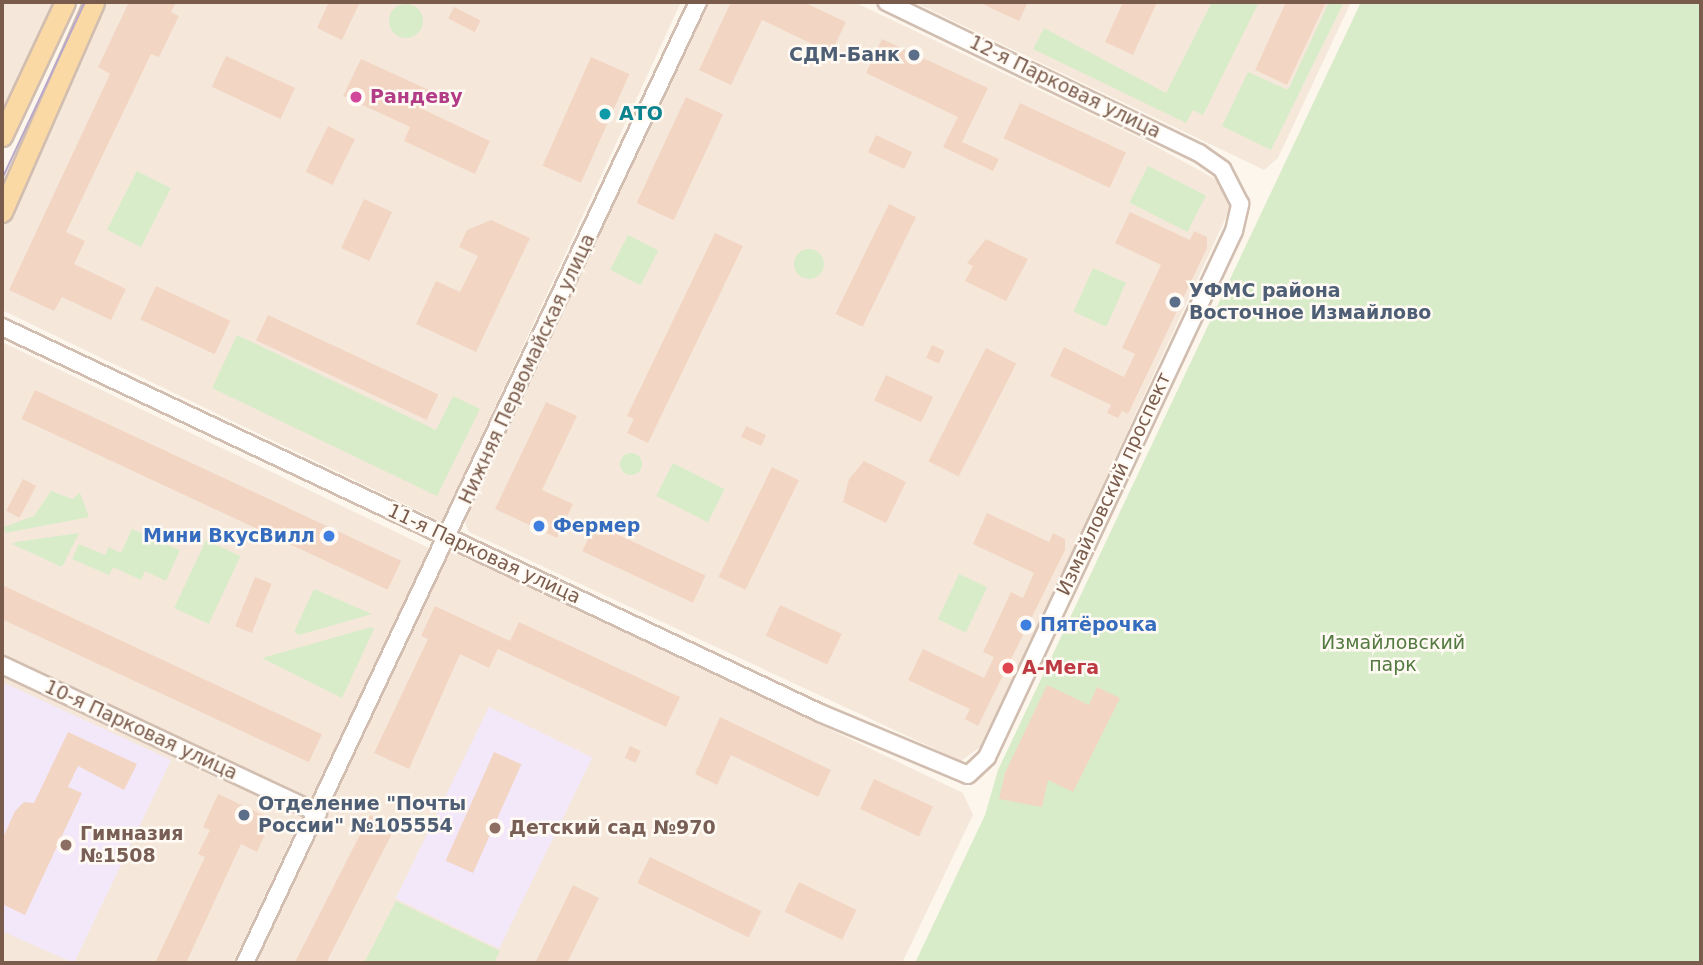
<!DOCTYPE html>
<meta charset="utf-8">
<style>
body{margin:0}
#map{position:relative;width:1703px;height:965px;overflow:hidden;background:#fdf6ec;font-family:"DejaVu Sans",sans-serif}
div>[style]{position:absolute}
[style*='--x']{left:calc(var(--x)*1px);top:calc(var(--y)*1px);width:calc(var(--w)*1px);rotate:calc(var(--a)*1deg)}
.residential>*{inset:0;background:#f5e8da}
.education>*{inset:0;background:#f3e8fa;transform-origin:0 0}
.green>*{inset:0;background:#d8ecc9;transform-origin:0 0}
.round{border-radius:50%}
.building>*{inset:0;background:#f3d5c3;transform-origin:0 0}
.roads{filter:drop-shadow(2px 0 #d1beb0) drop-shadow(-2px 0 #d1beb0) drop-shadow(0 2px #d1beb0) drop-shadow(0 -2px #d1beb0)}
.minor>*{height:16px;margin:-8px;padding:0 8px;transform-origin:8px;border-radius:8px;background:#fff}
.major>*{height:19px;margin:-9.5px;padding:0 9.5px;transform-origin:9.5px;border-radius:9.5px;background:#fbd9a5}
.tram>*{height:2px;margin:-1px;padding:0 1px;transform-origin:1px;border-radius:1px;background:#b9a8c9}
.dots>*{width:19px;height:19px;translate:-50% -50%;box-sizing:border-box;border:4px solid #fffaf3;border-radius:50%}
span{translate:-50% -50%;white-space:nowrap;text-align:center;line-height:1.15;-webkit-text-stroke:5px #fffaf3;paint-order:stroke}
.service-label{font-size:19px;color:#4e5e75;font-weight:700}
.right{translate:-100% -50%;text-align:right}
.left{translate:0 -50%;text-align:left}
.street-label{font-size:19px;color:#7a5c4d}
.hotel-label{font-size:19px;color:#b23c85;font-weight:700}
.culture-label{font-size:19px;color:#0d838f;font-weight:700}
.shop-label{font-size:19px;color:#366cbe;font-weight:700}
.park-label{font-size:19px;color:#537a41}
.health-label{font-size:19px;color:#be3a42;font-weight:700}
.education-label{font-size:19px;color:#785e54;font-weight:700}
.frame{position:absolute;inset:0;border:4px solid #7a5c4d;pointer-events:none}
</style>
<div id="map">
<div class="residential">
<div style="clip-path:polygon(2px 2px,53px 2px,2px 111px)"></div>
<div style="clip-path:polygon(107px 2px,681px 2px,442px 522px,2px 310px,2px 225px)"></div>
<div style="clip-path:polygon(706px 2px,854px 2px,1144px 140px,1226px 185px,1233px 202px,983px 745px,961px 761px,469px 532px,462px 516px)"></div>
<div style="clip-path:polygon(914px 2px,1351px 2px,1278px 158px,1264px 170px)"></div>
<div style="clip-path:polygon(2px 342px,429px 548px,311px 804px,2px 659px)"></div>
<div style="clip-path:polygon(453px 549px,963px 793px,973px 815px,902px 963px,252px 963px,446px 553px)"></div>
<div style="clip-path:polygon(2px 671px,304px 812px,233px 963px,2px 963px)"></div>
</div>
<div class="education">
<div style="clip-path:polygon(2px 682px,171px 760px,74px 963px,2px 931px)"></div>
<div style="left:489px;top:707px;width:115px;height:213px;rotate:26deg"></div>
</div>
<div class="green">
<div style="clip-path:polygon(1212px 2px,1259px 2px,1203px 115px,1193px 110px,1186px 123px,1033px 49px,1044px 28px,1166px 93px)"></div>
<div style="clip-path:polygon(1329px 2px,1344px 2px,1271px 150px,1222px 126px,1248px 72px,1288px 90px)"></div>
<div style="clip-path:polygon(1361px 2px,1701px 2px,1701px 963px,915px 963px,985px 815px,998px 770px)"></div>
<div class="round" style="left:389px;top:4px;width:34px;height:34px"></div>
<div style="left:1148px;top:166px;width:65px;height:41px;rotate:27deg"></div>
<div style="left:137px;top:171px;width:38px;height:66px;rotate:27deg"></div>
<div style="left:628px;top:235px;width:34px;height:39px;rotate:27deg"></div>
<div class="round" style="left:794px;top:249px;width:30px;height:30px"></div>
<div style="left:1093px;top:268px;width:36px;height:48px;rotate:24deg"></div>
<div style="clip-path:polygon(237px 335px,436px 430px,453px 396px,480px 409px,437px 496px,212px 388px)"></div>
<div class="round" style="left:620px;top:453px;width:22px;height:22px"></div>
<div style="left:673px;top:463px;width:58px;height:37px;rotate:27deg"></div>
<div style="clip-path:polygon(51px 491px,72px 499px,80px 493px,89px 517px,5px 533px,4px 527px,34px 516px)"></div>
<div style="clip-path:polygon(132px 529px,180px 550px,166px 581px,145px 571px,141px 580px,113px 567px,109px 575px,72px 559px,79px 544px,105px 555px,109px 547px,121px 553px)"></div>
<div style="clip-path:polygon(79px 533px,62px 567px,12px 544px,16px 542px)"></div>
<div style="left:206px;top:540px;width:38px;height:75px;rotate:25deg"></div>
<div style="left:959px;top:574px;width:31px;height:50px;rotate:25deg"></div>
<div style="clip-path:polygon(314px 589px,372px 614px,299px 635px,294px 632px)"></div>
<div style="clip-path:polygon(374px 629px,342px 698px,262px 658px,371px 627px)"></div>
<div style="clip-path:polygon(396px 901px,500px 951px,494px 963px,364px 963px)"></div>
</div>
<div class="building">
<div style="clip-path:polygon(129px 2px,176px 2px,171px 12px,179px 16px,159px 57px,151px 54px,66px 232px,85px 241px,74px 264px,126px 289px,111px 320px,62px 297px,54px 311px,9px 290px,110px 74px,98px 67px)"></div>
<div style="clip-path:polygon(329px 2px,360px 2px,342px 40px,317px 28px)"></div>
<div style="clip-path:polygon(731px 2px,803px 2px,846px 22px,831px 53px,762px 20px,731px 85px,699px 70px)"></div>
<div style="clip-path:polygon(978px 2px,1028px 2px,1019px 21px)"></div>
<div style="clip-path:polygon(1123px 2px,1157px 2px,1133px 55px,1105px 42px)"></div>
<div style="clip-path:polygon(1286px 2px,1326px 2px,1287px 85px,1255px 70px)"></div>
<div style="left:454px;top:7px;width:30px;height:13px;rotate:27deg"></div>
<div style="clip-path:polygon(882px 39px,988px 88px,962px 142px,999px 159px,993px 171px,943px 147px,958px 117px,866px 73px)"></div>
<div style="left:226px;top:56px;width:76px;height:34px;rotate:25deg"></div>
<div style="left:591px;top:57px;width:42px;height:119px;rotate:24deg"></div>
<div style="clip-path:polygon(361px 59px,429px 90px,420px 108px,490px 141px,475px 174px,404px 141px,410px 127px,343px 96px)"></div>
<div style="left:686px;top:97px;width:41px;height:117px;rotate:25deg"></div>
<div style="left:1020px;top:103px;width:117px;height:39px;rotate:25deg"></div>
<div style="left:328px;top:126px;width:30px;height:51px;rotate:26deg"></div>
<div style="left:876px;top:135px;width:40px;height:19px;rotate:25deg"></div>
<div style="left:364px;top:199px;width:31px;height:54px;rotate:25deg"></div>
<div style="left:889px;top:204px;width:30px;height:122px;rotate:26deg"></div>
<div style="clip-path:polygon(1130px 212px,1190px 240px,1194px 231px,1207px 237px,1207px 248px,1128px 414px,1122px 411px,1118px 418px,1107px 413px,1111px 405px,1050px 376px,1064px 347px,1124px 377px,1135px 354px,1122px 348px,1161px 265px,1115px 243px)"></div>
<div style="clip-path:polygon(491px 220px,530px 238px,476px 352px,416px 324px,436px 281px,460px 292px,478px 256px,459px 247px,467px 230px)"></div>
<div style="clip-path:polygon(715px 233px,743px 246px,648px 443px,627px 433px,634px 419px,627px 416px)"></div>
<div style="clip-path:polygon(986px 239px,1028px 259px,1006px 301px,965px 281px,973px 266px,967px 263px)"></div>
<div style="left:156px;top:286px;width:82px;height:37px;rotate:25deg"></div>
<div style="left:268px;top:315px;width:188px;height:28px;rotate:25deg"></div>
<div style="left:932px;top:345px;width:14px;height:14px;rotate:25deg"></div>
<div style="left:986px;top:348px;width:34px;height:127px;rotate:27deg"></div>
<div style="left:886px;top:375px;width:52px;height:28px;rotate:25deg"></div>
<div style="left:35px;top:390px;width:404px;height:32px;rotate:25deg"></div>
<div style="clip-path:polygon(546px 402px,577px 416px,542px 490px,573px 504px,557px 538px,495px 509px)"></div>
<div style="left:746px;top:426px;width:22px;height:12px;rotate:24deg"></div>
<div style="clip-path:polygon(864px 461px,906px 482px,886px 523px,843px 502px,849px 479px)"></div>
<div style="left:772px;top:467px;width:30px;height:122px;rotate:26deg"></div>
<div style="left:23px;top:479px;width:15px;height:36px;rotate:28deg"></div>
<div style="clip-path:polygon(987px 513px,1049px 542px,1053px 533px,1065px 539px,1065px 550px,978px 726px,965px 719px,970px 709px,908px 680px,923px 649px,984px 678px,994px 657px,983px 652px,1011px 592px,1023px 598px,1034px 573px,973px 544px)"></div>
<div style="left:595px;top:524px;width:122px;height:30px;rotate:25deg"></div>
<div style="left:255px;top:577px;width:18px;height:53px;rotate:22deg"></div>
<div style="left:2px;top:585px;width:353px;height:31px;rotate:25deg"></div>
<div style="left:780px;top:605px;width:68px;height:34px;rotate:25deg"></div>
<div style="clip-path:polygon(435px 606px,510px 641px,519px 622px,680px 697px,666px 727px,498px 649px,489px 668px,460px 654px,409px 769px,374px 753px,428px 639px,421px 636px)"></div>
<div style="clip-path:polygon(1047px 685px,1089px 705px,1097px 687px,1120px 698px,1073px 792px,1048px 780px,1042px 807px,999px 799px,1005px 773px)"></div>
<div style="clip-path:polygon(720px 717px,831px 770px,818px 797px,731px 755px,717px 785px,695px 774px)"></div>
<div style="clip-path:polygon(68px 732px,137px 764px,124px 790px,78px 766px,68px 787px,82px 793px,25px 915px,2px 904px,2px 840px,15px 811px,24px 802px,34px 803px)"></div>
<div style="left:630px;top:746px;width:12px;height:13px;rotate:24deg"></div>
<div style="left:494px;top:752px;width:30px;height:119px;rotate:24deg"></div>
<div style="left:874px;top:779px;width:65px;height:33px;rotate:25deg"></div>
<div style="clip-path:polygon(218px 794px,272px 819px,257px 852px,241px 844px,186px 963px,155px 963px,205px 857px,198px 854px,210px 830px,203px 827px)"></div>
<div style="left:370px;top:815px;width:28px;height:165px;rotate:27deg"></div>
<div style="left:650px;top:857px;width:124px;height:29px;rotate:26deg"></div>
<div style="left:799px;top:882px;width:64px;height:33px;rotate:26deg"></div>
<div style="clip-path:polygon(573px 885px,599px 898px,567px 963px,535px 963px)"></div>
</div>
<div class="roads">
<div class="minor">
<div style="--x:2;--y:327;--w:904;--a:25.26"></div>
<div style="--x:820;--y:713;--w:160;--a:22.7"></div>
<div style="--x:968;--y:775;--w:26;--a:-43"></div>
<div style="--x:987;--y:757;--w:581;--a:-64.85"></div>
<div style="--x:1234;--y:231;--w:28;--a:-77"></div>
<div style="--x:1240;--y:204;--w:39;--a:-117"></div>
<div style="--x:1222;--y:169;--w:28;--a:-145"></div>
<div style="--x:1199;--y:153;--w:347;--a:-154.2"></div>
<div style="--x:2;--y:665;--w:349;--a:25.1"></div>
<div style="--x:245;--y:963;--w:1062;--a:-64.76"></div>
</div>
<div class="major">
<div style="--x:2;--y:136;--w:148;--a:-64.8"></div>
<div style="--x:2;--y:212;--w:229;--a:-66.3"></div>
</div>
</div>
<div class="tram">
<div style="--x:2;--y:179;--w:195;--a:-64.9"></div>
</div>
<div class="dots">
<div style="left:914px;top:55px;background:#5c6f8a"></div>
<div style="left:356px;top:97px;background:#d1479c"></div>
<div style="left:605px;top:114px;background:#0f9aa8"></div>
<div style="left:1175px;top:302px;background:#5c6f8a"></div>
<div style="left:539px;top:526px;background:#3f7fe0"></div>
<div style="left:329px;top:536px;background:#3f7fe0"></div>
<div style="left:1026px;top:625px;background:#3f7fe0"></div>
<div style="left:1008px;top:668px;background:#e0444e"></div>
<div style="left:244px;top:815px;background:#5c6f8a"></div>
<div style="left:495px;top:828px;background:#8d6e63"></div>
<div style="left:66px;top:845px;background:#8d6e63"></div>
</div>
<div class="service-label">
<span class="right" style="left:900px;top:55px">СДМ-Банк</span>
<span class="left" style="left:1189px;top:302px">УФМС района<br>Восточное Измайлово</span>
<span class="left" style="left:258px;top:815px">Отделение "Почты<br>России" №105554</span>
</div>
<div class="street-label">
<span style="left:1065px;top:87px;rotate:26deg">12-я Парковая улица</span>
<span style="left:527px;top:369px;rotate:-65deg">Нижняя Первомайская улица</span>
<span style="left:1114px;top:484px;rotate:-65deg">Измайловский проспект</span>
<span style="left:484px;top:554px;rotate:25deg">11-я Парковая улица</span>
<span style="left:141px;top:730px;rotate:25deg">10-я Парковая улица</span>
</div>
<div class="hotel-label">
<span class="left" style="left:370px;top:97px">Рандеву</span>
</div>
<div class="culture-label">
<span class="left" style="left:619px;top:114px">АТО</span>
</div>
<div class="shop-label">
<span class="left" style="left:553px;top:526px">Фермер</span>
<span class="right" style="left:315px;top:536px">Мини ВкусВилл</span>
<span class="left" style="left:1040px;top:625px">Пятёрочка</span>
</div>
<div class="park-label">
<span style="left:1393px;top:654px">Измайловский<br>парк</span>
</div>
<div class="health-label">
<span class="left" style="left:1022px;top:668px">А-Мега</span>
</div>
<div class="education-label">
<span class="left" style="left:509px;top:828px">Детский сад №970</span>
<span class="left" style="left:80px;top:845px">Гимназия<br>№1508</span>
</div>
<div class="frame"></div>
</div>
